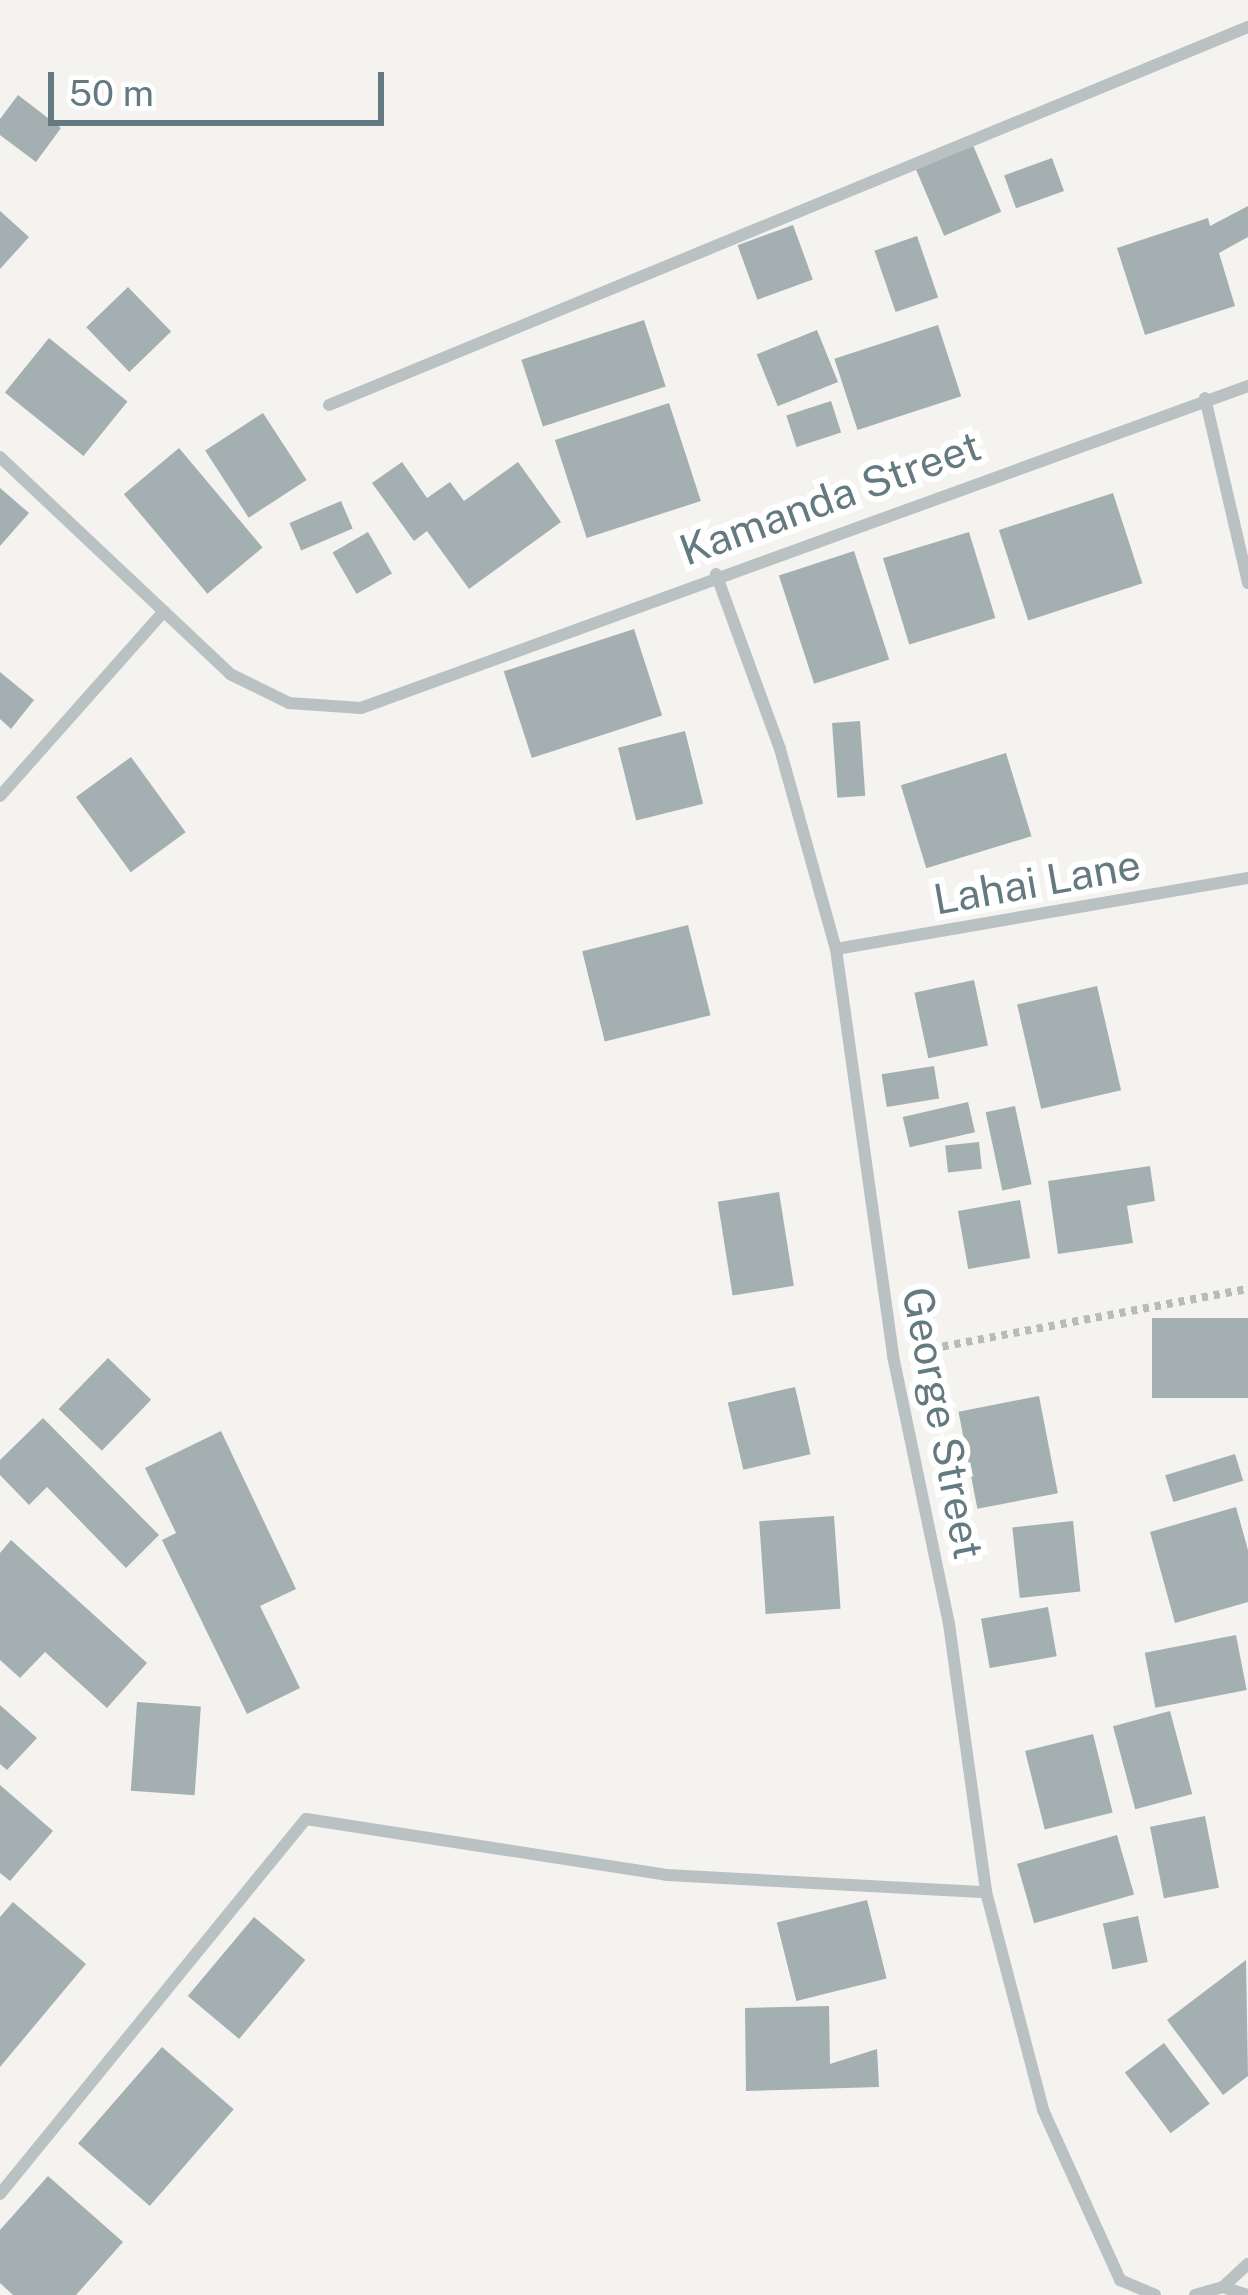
<!DOCTYPE html>
<style>
body{margin:0}
#map{position:relative;width:1248px;height:2295px;overflow:hidden;background:#f4f3f0;font-family:"Public Sans",sans-serif}
div>[style]{position:absolute}
[style*='--x']{left:calc(var(--x)*1px);top:calc(var(--y)*1px);width:calc(var(--w)*1px);rotate:calc(var(--a)*1deg)}
.building>*{inset:0;background:#a4afb1;transform-origin:0 0}
.path>*{height:8px;margin-top:-4px;transform-origin:0;background:repeating-linear-gradient(90deg,#b7bbbc 0 6px,transparent 0 12px)}
.minor>*{height:12px;margin:-6px;padding:0 6px;transform-origin:6px;border-radius:6px;background:#bac1c2}
span{translate:-50% -50%;white-space:nowrap;text-align:center;line-height:1.15;-webkit-text-stroke:12px #fff;paint-order:stroke}
.street-label{font-size:42px;color:#647a80}
.scale{position:absolute;left:48px;top:72px;width:336px;height:54px;box-sizing:border-box;border:6px solid #647a80;border-top:0;padding-left:15px;font-size:36px;line-height:42px;white-space:nowrap;color:#647a80;-webkit-text-stroke:9px #fff;paint-order:stroke}
</style>
<div id="map">
<div class="building">
<div style="clip-path:polygon(18px 95px,61px 128px,36px 162px,0 135px,0 119px)"></div>
<div style="left:970px;top:138px;width:80px;height:62px;rotate:67deg"></div>
<div style="left:1052px;top:158px;width:35px;height:51px;rotate:70deg"></div>
<div style="clip-path:polygon(1248px 206px,1248px 237px,1219px 253px,1235px 306px,1145px 335px,1117px 248px,1208px 218px,1210px 226px)"></div>
<div style="clip-path:polygon(0 211px,29px 237px,0 269px)"></div>
<div style="left:793px;top:225px;width:58px;height:59px;rotate:70deg"></div>
<div style="left:917px;top:236px;width:65px;height:45px;rotate:71deg"></div>
<div style="left:128px;top:287px;width:62px;height:58px;rotate:46deg"></div>
<div style="left:644px;top:320px;width:70px;height:129px;rotate:72deg"></div>
<div style="left:938px;top:325px;width:75px;height:109px;rotate:72deg"></div>
<div style="left:817px;top:330px;width:56px;height:65px;rotate:68deg"></div>
<div style="left:49px;top:338px;width:101px;height:70px;rotate:39deg"></div>
<div style="left:831px;top:401px;width:33px;height:47px;rotate:72deg"></div>
<div style="left:669px;top:403px;width:103px;height:120px;rotate:72deg"></div>
<div style="left:263px;top:413px;width:80px;height:69px;rotate:57deg"></div>
<div style="left:179px;top:448px;width:130px;height:72px;rotate:50deg"></div>
<div style="clip-path:polygon(402px 462px,427px 498px,450px 482px,464px 501px,518px 462px,561px 522px,469px 589px,427px 531px,414px 541px,372px 483px)"></div>
<div style="clip-path:polygon(0 488px,29px 513px,0 546px)"></div>
<div style="left:1113px;top:493px;width:95px;height:120px;rotate:72deg"></div>
<div style="left:341px;top:501px;width:30px;height:56px;rotate:67deg"></div>
<div style="left:368px;top:532px;width:48px;height:41px;rotate:60deg"></div>
<div style="left:969px;top:532px;width:90px;height:90px;rotate:73deg"></div>
<div style="left:854px;top:551px;width:114px;height:79px;rotate:72deg"></div>
<div style="left:634px;top:629px;width:91px;height:137px;rotate:72deg"></div>
<div style="clip-path:polygon(0 672px,34px 700px,11px 729px,0 719px)"></div>
<div style="left:860px;top:721px;width:75px;height:28px;rotate:86deg"></div>
<div style="left:685px;top:731px;width:75px;height:69px;rotate:76deg"></div>
<div style="left:1006px;top:753px;width:87px;height:110px;rotate:73deg"></div>
<div style="left:131px;top:757px;width:93px;height:68px;rotate:54deg"></div>
<div style="left:688px;top:925px;width:93px;height:109px;rotate:76deg"></div>
<div style="left:974px;top:980px;width:67px;height:61px;rotate:78deg"></div>
<div style="left:1097px;top:986px;width:107px;height:82px;rotate:77deg"></div>
<div style="left:934px;top:1066px;width:33px;height:53px;rotate:81deg"></div>
<div style="left:968px;top:1102px;width:31px;height:67px;rotate:77deg"></div>
<div style="left:1015px;top:1106px;width:80px;height:30px;rotate:78deg"></div>
<div style="left:979px;top:1142px;width:27px;height:34px;rotate:84deg"></div>
<div style="clip-path:polygon(1150px 1166px,1155px 1201px,1127px 1206px,1133px 1243px,1058px 1254px,1048px 1181px)"></div>
<div style="left:779px;top:1192px;width:95px;height:62px;rotate:81deg"></div>
<div style="left:1020px;top:1200px;width:59px;height:63px;rotate:80deg"></div>
<div style="left:1248px;top:1318px;width:80px;height:96px;rotate:90deg"></div>
<div style="left:108px;top:1358px;width:60px;height:71px;rotate:44deg"></div>
<div style="left:795px;top:1387px;width:69px;height:69px;rotate:77deg"></div>
<div style="left:1039px;top:1396px;width:99px;height:82px;rotate:79deg"></div>
<div style="clip-path:polygon(43px 1418px,159px 1535px,126px 1568px,47px 1487px,29px 1505px,0 1475px,0 1460px)"></div>
<div style="clip-path:polygon(221px 1431px,296px 1589px,260px 1606px,300px 1688px,247px 1714px,162px 1540px,176px 1533px,145px 1468px)"></div>
<div style="left:1235px;top:1454px;width:28px;height:73px;rotate:73deg"></div>
<div style="clip-path:polygon(1236px 1507px,1248px 1550px,1248px 1602px,1175px 1623px,1150px 1532px)"></div>
<div style="left:834px;top:1516px;width:93px;height:75px;rotate:86deg"></div>
<div style="left:1073px;top:1521px;width:71px;height:61px;rotate:84deg"></div>
<div style="clip-path:polygon(11px 1540px,147px 1663px,107px 1708px,45px 1652px,20px 1678px,0 1660px,0 1553px)"></div>
<div style="left:1048px;top:1607px;width:50px;height:68px;rotate:80deg"></div>
<div style="left:1236px;top:1635px;width:56px;height:93px;rotate:79deg"></div>
<div style="left:137px;top:1702px;width:64px;height:89px;rotate:4deg"></div>
<div style="clip-path:polygon(0 1705px,37px 1738px,7px 1770px,0 1764px)"></div>
<div style="left:1170px;top:1711px;width:86px;height:59px;rotate:75deg"></div>
<div style="left:1093px;top:1734px;width:81px;height:70px;rotate:76deg"></div>
<div style="clip-path:polygon(0 1785px,53px 1831px,10px 1881px,0 1873px)"></div>
<div style="left:1205px;top:1816px;width:73px;height:56px;rotate:79deg"></div>
<div style="left:1117px;top:1835px;width:62px;height:104px;rotate:74deg"></div>
<div style="left:867px;top:1900px;width:81px;height:93px;rotate:76deg"></div>
<div style="clip-path:polygon(13px 1902px,86px 1964px,0 2067px,0 1917px)"></div>
<div style="left:1138px;top:1916px;width:47px;height:36px;rotate:78deg"></div>
<div style="left:254px;top:1917px;width:67px;height:103px;rotate:40deg"></div>
<div style="clip-path:polygon(1246px 1960px,1248px 2076px,1223px 2095px,1167px 2020px)"></div>
<div style="clip-path:polygon(829px 2006px,830px 2064px,877px 2049px,879px 2087px,746px 2091px,745px 2008px)"></div>
<div style="left:1164px;top:2043px;width:76px;height:49px;rotate:53deg"></div>
<div style="left:162px;top:2047px;width:95px;height:128px;rotate:41deg"></div>
<div style="clip-path:polygon(48px 2176px,123px 2242px,76px 2295px,13px 2295px,0 2283px,0 2230px)"></div>
</div>
<div class="path">
<div style="--x:919;--y:1351;--w:335;--a:-10.7"></div>
</div>
<div class="minor">
<div style="--x:1205;--y:398;--w:190;--a:76.9"></div>
<div style="--x:329;--y:405;--w:994;--a:-22.36"></div>
<div style="--x:0;--y:457;--w:316;--a:43.3"></div>
<div style="--x:230;--y:674;--w:66;--a:26.2"></div>
<div style="--x:289;--y:703;--w:72;--a:4"></div>
<div style="--x:361;--y:708;--w:944;--a:-19.95"></div>
<div style="--x:716;--y:574;--w:186;--a:69.9"></div>
<div style="--x:780;--y:749;--w:208;--a:74.4"></div>
<div style="--x:836;--y:949;--w:411;--a:82"></div>
<div style="--x:893;--y:1356;--w:274;--a:78.2"></div>
<div style="--x:949;--y:1624;--w:271;--a:82.1"></div>
<div style="--x:986;--y:1892;--w:225;--a:75.3"></div>
<div style="--x:1043;--y:2110;--w:187;--a:65.6"></div>
<div style="--x:1120;--y:2280;--w:38;--a:23"></div>
<div style="--x:0;--y:796;--w:247;--a:-48.4"></div>
<div style="--x:836;--y:949;--w:418;--a:-9.8"></div>
<div style="--x:0;--y:2194;--w:484;--a:-50.8"></div>
<div style="--x:306;--y:1819;--w:365;--a:8.8"></div>
<div style="--x:667;--y:1875;--w:319;--a:3.1"></div>
<div style="--x:1223;--y:2287;--w:34;--a:-43"></div>
<div style="--x:1195;--y:2295;--w:29;--a:-16"></div>
<div style="--x:1223;--y:2287;--w:26;--a:18"></div>
</div>
<div class="street-label">
<span style="left:830px;top:498px;rotate:-20deg">Kamanda Street</span>
<span style="left:1037px;top:882px;rotate:-10deg">Lahai Lane</span>
<span style="left:943px;top:1423px;rotate:79deg">George Street</span>
</div>
<div class="scale">50 m</div>
</div>
